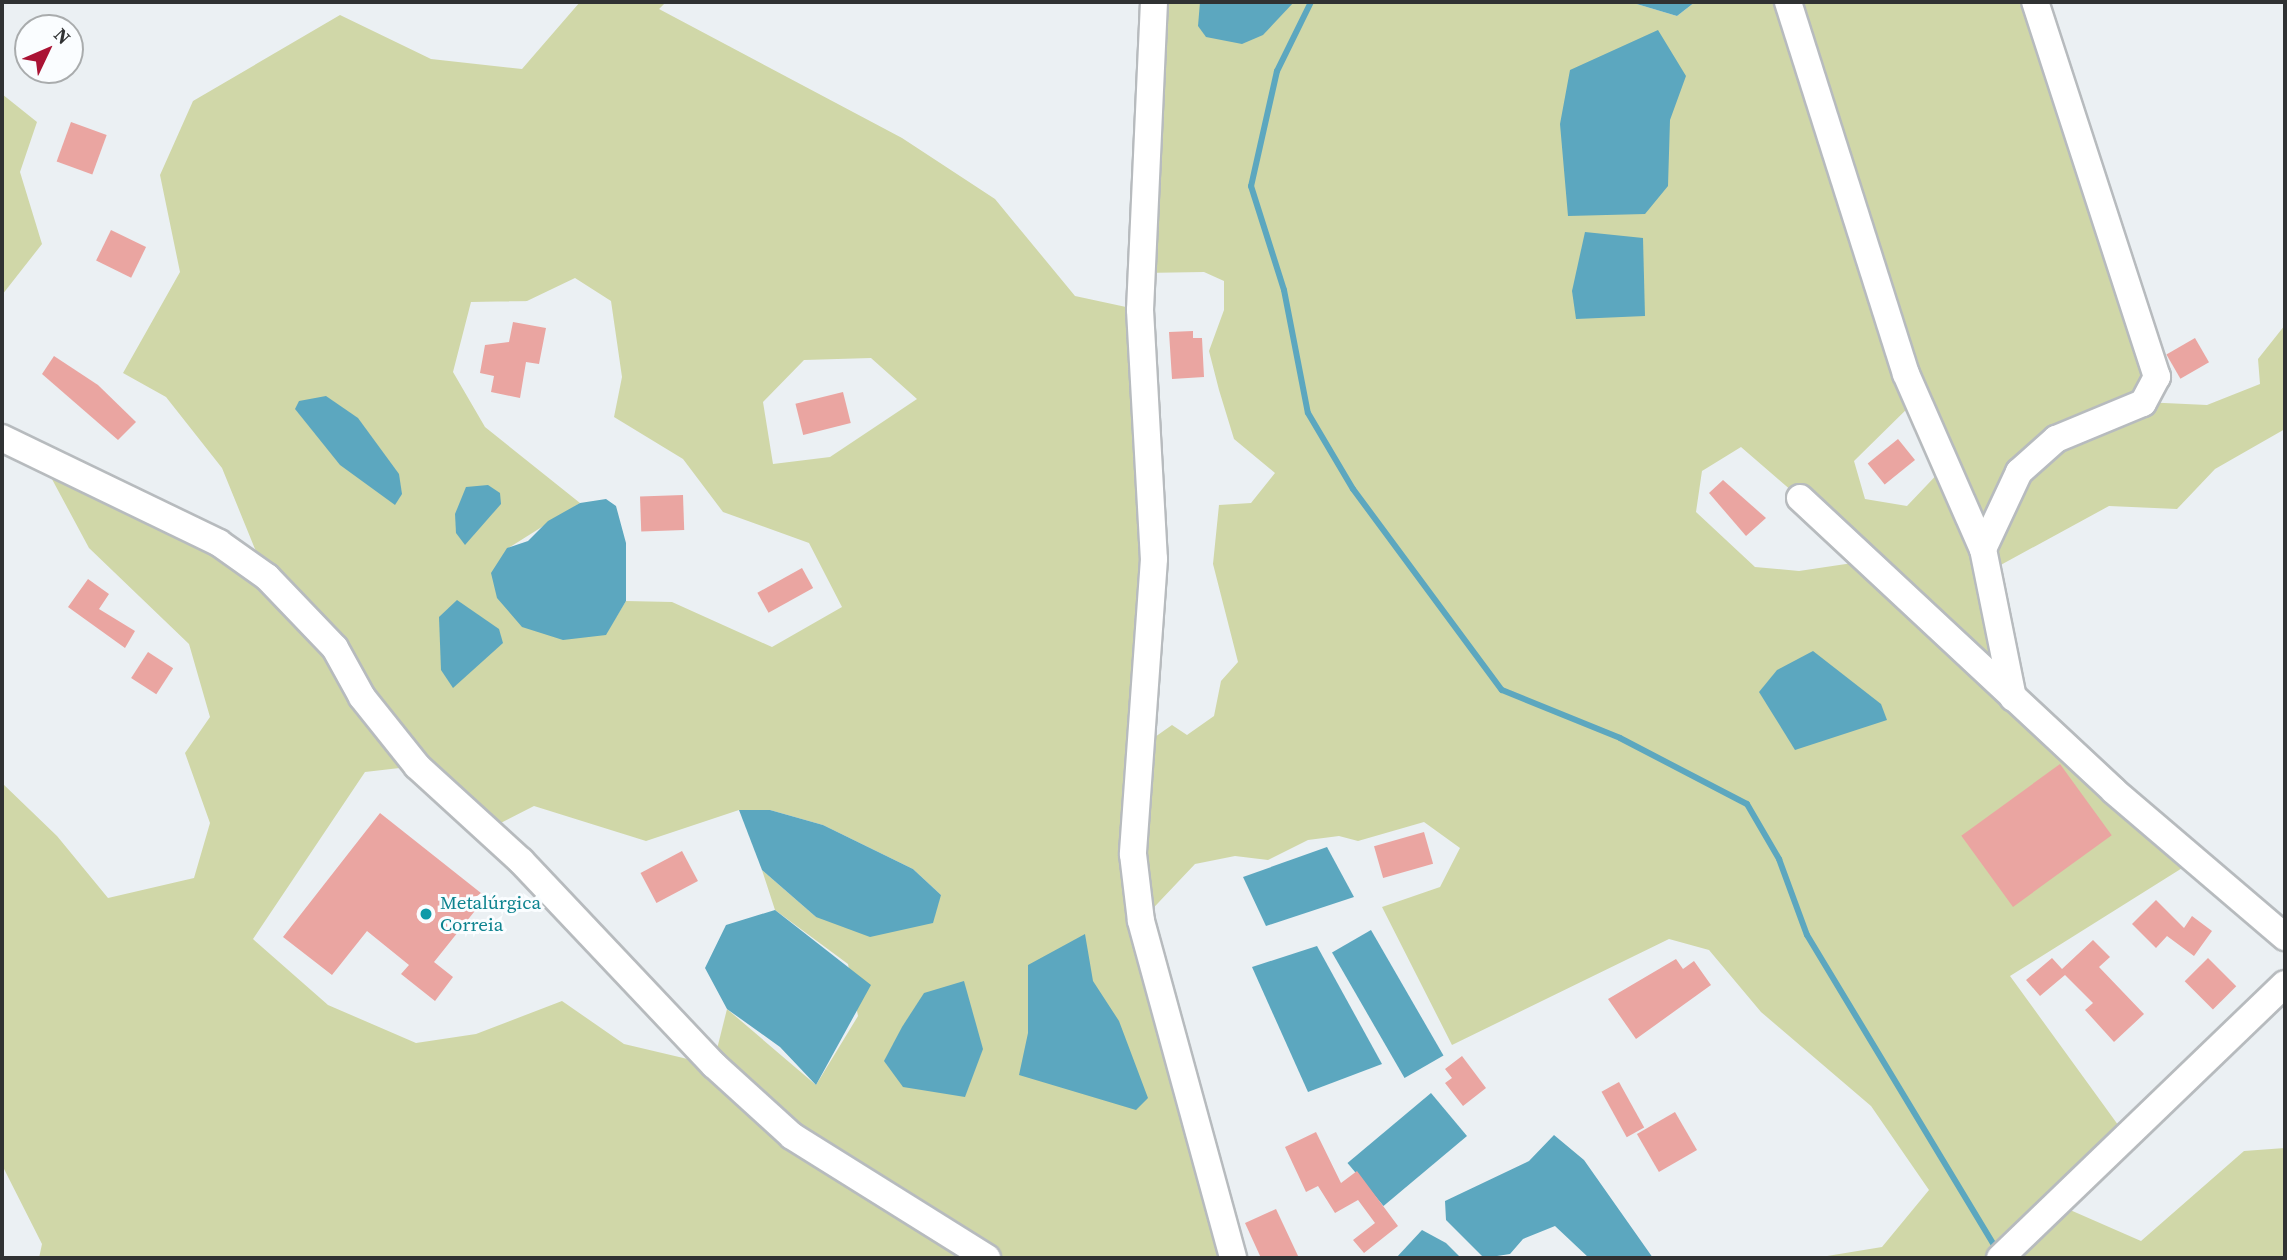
<!DOCTYPE html>
<meta charset="utf-8">
<style>
body{margin:0}
#map{position:relative;width:2287px;height:1260px;overflow:hidden;background:#ebf0f3;font-family:"Source Serif 4",serif}
div>[style]{position:absolute}
[style*='--x']{left:calc(var(--x)*1px);top:calc(var(--y)*1px);width:calc(var(--w)*1px);rotate:calc(var(--a)*1deg)}
.green>*{inset:0;background:#d0d7a8}
.water>*{inset:0;background:#5ca7bf;transform-origin:0 0}
.stream>*{height:6px;margin:-3px;padding:0 3px;transform-origin:3px;border-radius:3px;background:#5ca7bf}
.building>*{inset:0;background:#eaa5a1;transform-origin:0 0}
.roads{filter:drop-shadow(2px 0 #b7bbbe) drop-shadow(-2px 0 #b7bbbe) drop-shadow(0 2px #b7bbbe) drop-shadow(0 -2px #b7bbbe)}
.minor>*{height:26px;margin:-13px;padding:0 13px;transform-origin:13px;border-radius:13px;background:#fff}
.dots>*{width:19px;height:19px;translate:-50% -50%;box-sizing:border-box;border:4px solid #fafdff;border-radius:50%}
span{translate:-50% -50%;white-space:nowrap;text-align:center;line-height:1.15;-webkit-text-stroke:6px #fafdff;paint-order:stroke}
.culture-label{font-size:19px;color:#0d838f}
.left{translate:0 -50%;text-align:left}
.frame{position:absolute;inset:0;border:4px solid #303233;pointer-events:none}
.north{position:absolute;left:14px;top:14px;width:70px;height:70px;box-sizing:border-box;background:#fafdff;border:2px solid #a9acad;border-radius:50%;rotate:46deg;font-size:19px;font-weight:700;line-height:28px;text-align:center;color:#303233}
.north::after{content:'';display:block;margin:auto;width:24px;height:32px;background:#aa1334;clip-path:polygon(50% 0,100% 100%,50% 72%,0 100%)}
</style>
<div id="map">
<div class="green">
<div style="clip-path:polygon(evenodd,580px 2px,666px 2px,659px 9px,902px 138px,995px 199px,1075px 296px,1140px 310px,1145px 744px,1172px 725px,1187px 735px,1214px 716px,1221px 681px,1238px 662px,1213px 564px,1219px 505px,1251px 503px,1275px 473px,1234px 439px,1219px 390px,1209px 351px,1224px 310px,1224px 281px,1204px 272px,1142px 273px,1154px 2px,1630px 2px,1677px 16px,1695px 2px,2035px 2px,2146px 348px,2143px 402px,2207px 405px,2260px 384px,2258px 359px,2285px 325px,2285px 429px,2215px 469px,2177px 509px,2109px 506px,1986px 573px,2013px 698px,2195px 860px,2010px 976px,2129px 1140px,2061px 1206px,2141px 1241px,2244px 1151px,2285px 1148px,2285px 1258px,1815px 1258px,1882px 1247px,1929px 1190px,1871px 1106px,1761px 1012px,1709px 950px,1669px 939px,1452px 1045px,1382px 907px,1440px 887px,1460px 848px,1424px 822px,1358px 841px,1339px 836px,1308px 840px,1268px 860px,1235px 856px,1195px 864px,1141px 921px,1233px 1258px,39px 1258px,42px 1244px,2px 1165px,2px 783px,57px 836px,108px 898px,194px 878px,210px 823px,185px 753px,210px 717px,189px 644px,89px 548px,39px 455px,266px 576px,222px 468px,166px 397px,123px 373px,180px 272px,160px 175px,193px 101px,340px 15px,431px 59px,522px 69px,580px 2px,575px 278px,611px 301px,622px 377px,614px 417px,683px 459px,723px 512px,809px 543px,842px 607px,772px 647px,672px 602px,626px 601px,605px 635px,507px 549px,580px 503px,485px 427px,453px 372px,471px 302px,527px 301px,575px 278px,580px 2px,871px 358px,917px 399px,830px 457px,773px 464px,763px 402px,804px 360px,871px 358px,580px 2px,1917px 399px,1946px 465px,1907px 506px,1865px 499px,1854px 461px,1917px 399px,580px 2px,1741px 447px,1800px 498px,1866px 561px,1799px 571px,1755px 567px,1696px 512px,1702px 471px,1741px 447px,580px 2px,417px 766px,487px 830px,534px 806px,646px 841px,739px 810px,770px 810px,823px 825px,913px 869px,941px 895px,816px 917px,762px 870px,775px 910px,848px 964px,858px 1016px,816px 1085px,727px 1009px,713px 1065px,624px 1044px,562px 1001px,476px 1034px,416px 1043px,328px 1005px,253px 939px,365px 772px,417px 766px)"></div>
<div style="clip-path:polygon(2px 94px,37px 122px,20px 172px,42px 244px,2px 295px)"></div>
</div>
<div class="water">
<div style="clip-path:polygon(1200px 2px,1294px 2px,1263px 35px,1242px 44px,1206px 37px,1198px 26px)"></div>
<div style="clip-path:polygon(1630px 2px,1695px 2px,1677px 16px)"></div>
<div style="clip-path:polygon(1658px 30px,1686px 76px,1670px 120px,1668px 186px,1645px 214px,1568px 216px,1560px 124px,1570px 70px)"></div>
<div style="clip-path:polygon(1585px 232px,1643px 238px,1645px 316px,1576px 319px,1572px 291px)"></div>
<div style="clip-path:polygon(326px 396px,358px 418px,399px 474px,402px 494px,395px 505px,340px 465px,295px 409px,299px 401px)"></div>
<div style="clip-path:polygon(488px 485px,500px 493px,501px 504px,465px 545px,456px 533px,455px 514px,466px 487px)"></div>
<div style="clip-path:polygon(606px 499px,616px 506px,626px 543px,626px 601px,606px 635px,563px 640px,522px 627px,497px 598px,491px 573px,507px 548px,528px 541px,548px 521px,580px 503px)"></div>
<div style="clip-path:polygon(457px 600px,499px 629px,503px 643px,453px 688px,441px 670px,439px 617px)"></div>
<div style="clip-path:polygon(1813px 651px,1881px 704px,1887px 720px,1795px 750px,1759px 692px,1777px 670px)"></div>
<div style="clip-path:polygon(739px 810px,770px 810px,823px 825px,913px 869px,941px 895px,933px 923px,870px 937px,816px 917px,762px 870px)"></div>
<div style="clip-path:polygon(1327px 847px,1354px 897px,1266px 926px,1243px 877px)"></div>
<div style="clip-path:polygon(775px 910px,871px 985px,816px 1085px,780px 1047px,727px 1009px,705px 968px,726px 925px)"></div>
<div style="left:1371px;top:930px;width:145px;height:45px;rotate:60deg"></div>
<div style="clip-path:polygon(1085px 934px,1093px 981px,1119px 1021px,1148px 1098px,1136px 1110px,1019px 1075px,1028px 1033px,1028px 965px)"></div>
<div style="clip-path:polygon(1317px 946px,1382px 1064px,1308px 1092px,1252px 967px)"></div>
<div style="clip-path:polygon(964px 981px,983px 1049px,965px 1097px,903px 1087px,884px 1061px,902px 1027px,924px 993px)"></div>
<div style="left:1431px;top:1093px;width:56px;height:109px;rotate:50deg"></div>
<div style="clip-path:polygon(1554px 1135px,1584px 1160px,1653px 1258px,1589px 1258px,1555px 1226px,1523px 1239px,1510px 1254px,1484px 1258px,1446px 1220px,1445px 1201px,1529px 1161px)"></div>
<div style="clip-path:polygon(1422px 1230px,1446px 1243px,1461px 1258px,1396px 1258px)"></div>
</div>
<div class="stream">
<div style="--x:1311;--y:2;--w:77;--a:116.2"></div>
<div style="--x:1277;--y:71;--w:118;--a:102.7"></div>
<div style="--x:1251;--y:186;--w:109;--a:72.4"></div>
<div style="--x:1284;--y:290;--w:125;--a:79"></div>
<div style="--x:1308;--y:413;--w:88;--a:59.4"></div>
<div style="--x:1353;--y:489;--w:250;--a:53.5"></div>
<div style="--x:1502;--y:690;--w:127;--a:22.1"></div>
<div style="--x:1620;--y:738;--w:143;--a:27.5"></div>
<div style="--x:1747;--y:804;--w:64;--a:59.8"></div>
<div style="--x:1779;--y:859;--w:81;--a:69.8"></div>
<div style="--x:1807;--y:935;--w:364;--a:58.9"></div>
</div>
<div class="building">
<div style="left:71px;top:122px;width:38px;height:42px;rotate:20deg"></div>
<div style="left:111px;top:230px;width:39px;height:34px;rotate:26deg"></div>
<div style="clip-path:polygon(513px 322px,546px 328px,539px 364px,526px 362px,520px 398px,491px 392px,494px 376px,480px 373px,485px 345px,509px 342px)"></div>
<div style="clip-path:polygon(1193px 331px,1193px 338px,1202px 338px,1204px 377px,1172px 379px,1169px 332px)"></div>
<div style="left:2195px;top:338px;width:28px;height:33px;rotate:60deg"></div>
<div style="clip-path:polygon(54px 356px,98px 385px,136px 422px,118px 440px,42px 374px)"></div>
<div style="left:843px;top:392px;width:32px;height:49px;rotate:76deg"></div>
<div style="left:1898px;top:439px;width:27px;height:39px;rotate:51deg"></div>
<div style="clip-path:polygon(1723px 480px,1766px 518px,1746px 536px,1709px 493px)"></div>
<div style="left:683px;top:495px;width:35px;height:43px;rotate:88deg"></div>
<div style="left:802px;top:568px;width:23px;height:51px;rotate:61deg"></div>
<div style="clip-path:polygon(88px 579px,109px 594px,99px 609px,135px 631px,125px 648px,68px 607px)"></div>
<div style="left:148px;top:652px;width:30px;height:31px;rotate:33deg"></div>
<div style="left:2060px;top:764px;width:88px;height:122px;rotate:54deg"></div>
<div style="clip-path:polygon(380px 813px,486px 897px,434px 962px,453px 977px,435px 1001px,401px 974px,409px 965px,367px 931px,332px 975px,283px 937px)"></div>
<div style="left:1424px;top:832px;width:33px;height:52px;rotate:74deg"></div>
<div style="left:682px;top:851px;width:34px;height:47px;rotate:62deg"></div>
<div style="clip-path:polygon(2156px 900px,2184px 928px,2192px 916px,2212px 931px,2194px 956px,2167px 936px,2156px 948px,2132px 924px)"></div>
<div style="clip-path:polygon(2093px 940px,2110px 957px,2099px 967px,2144px 1014px,2114px 1042px,2085px 1010px,2093px 1003px,2065px 975px,2040px 996px,2026px 980px,2052px 958px,2062px 969px)"></div>
<div style="left:2208px;top:958px;width:40px;height:33px;rotate:45deg"></div>
<div style="clip-path:polygon(1676px 959px,1683px 969px,1694px 961px,1711px 985px,1636px 1039px,1608px 999px)"></div>
<div style="clip-path:polygon(1462px 1056px,1486px 1088px,1463px 1106px,1445px 1083px,1452px 1078px,1445px 1069px)"></div>
<div style="left:1619px;top:1082px;width:52px;height:20px;rotate:61deg"></div>
<div style="left:1675px;top:1112px;width:44px;height:44px;rotate:60deg"></div>
<div style="clip-path:polygon(1316px 1132px,1341px 1183px,1357px 1171px,1398px 1226px,1364px 1253px,1353px 1240px,1375px 1223px,1358px 1200px,1335px 1213px,1318px 1186px,1306px 1192px,1285px 1147px)"></div>
<div style="clip-path:polygon(1276px 1209px,1299px 1258px,1261px 1258px,1245px 1223px)"></div>
</div>
<div class="roads">
<div class="minor">
<div style="--x:1154;--y:2;--w:308;--a:92.6"></div>
<div style="--x:1140;--y:310;--w:249;--a:86.8"></div>
<div style="--x:1154;--y:559;--w:296;--a:94.1"></div>
<div style="--x:1133;--y:854;--w:67;--a:83.2"></div>
<div style="--x:1141;--y:921;--w:349;--a:74.7"></div>
<div style="--x:1788;--y:2;--w:390;--a:72.4"></div>
<div style="--x:1906;--y:374;--w:191;--a:66.3"></div>
<div style="--x:1983;--y:549;--w:152;--a:78.6"></div>
<div style="--x:2;--y:438;--w:241;--a:25.8"></div>
<div style="--x:219;--y:543;--w:59;--a:35.3"></div>
<div style="--x:267;--y:577;--w:98;--a:46.2"></div>
<div style="--x:335;--y:648;--w:56;--a:61.1"></div>
<div style="--x:362;--y:697;--w:88;--a:51.4"></div>
<div style="--x:417;--y:766;--w:141;--a:42.4"></div>
<div style="--x:521;--y:861;--w:281;--a:46.6"></div>
<div style="--x:714;--y:1065;--w:105;--a:42.3"></div>
<div style="--x:792;--y:1136;--w:230;--a:32"></div>
<div style="--x:1800;--y:498;--w:429;--a:43"></div>
<div style="--x:2114;--y:791;--w:225;--a:40.5"></div>
<div style="--x:1983;--y:549;--w:85;--a:-64.9"></div>
<div style="--x:2019;--y:472;--w:50;--a:-41.7"></div>
<div style="--x:2056;--y:439;--w:94;--a:-22.5"></div>
<div style="--x:2143;--y:403;--w:30;--a:-62"></div>
<div style="--x:2157;--y:377;--w:394;--a:-108"></div>
<div style="--x:2000;--y:1258;--w:395;--a:-43.9"></div>
</div>
</div>
<div class="dots">
<div style="left:426px;top:914px;background:#0f9aa8"></div>
</div>
<div class="culture-label">
<span class="left" style="left:440px;top:914px">Metalúrgica<br>Correia</span>
</div>
<div class="frame"></div>
<div class="north">N</div>
</div>
